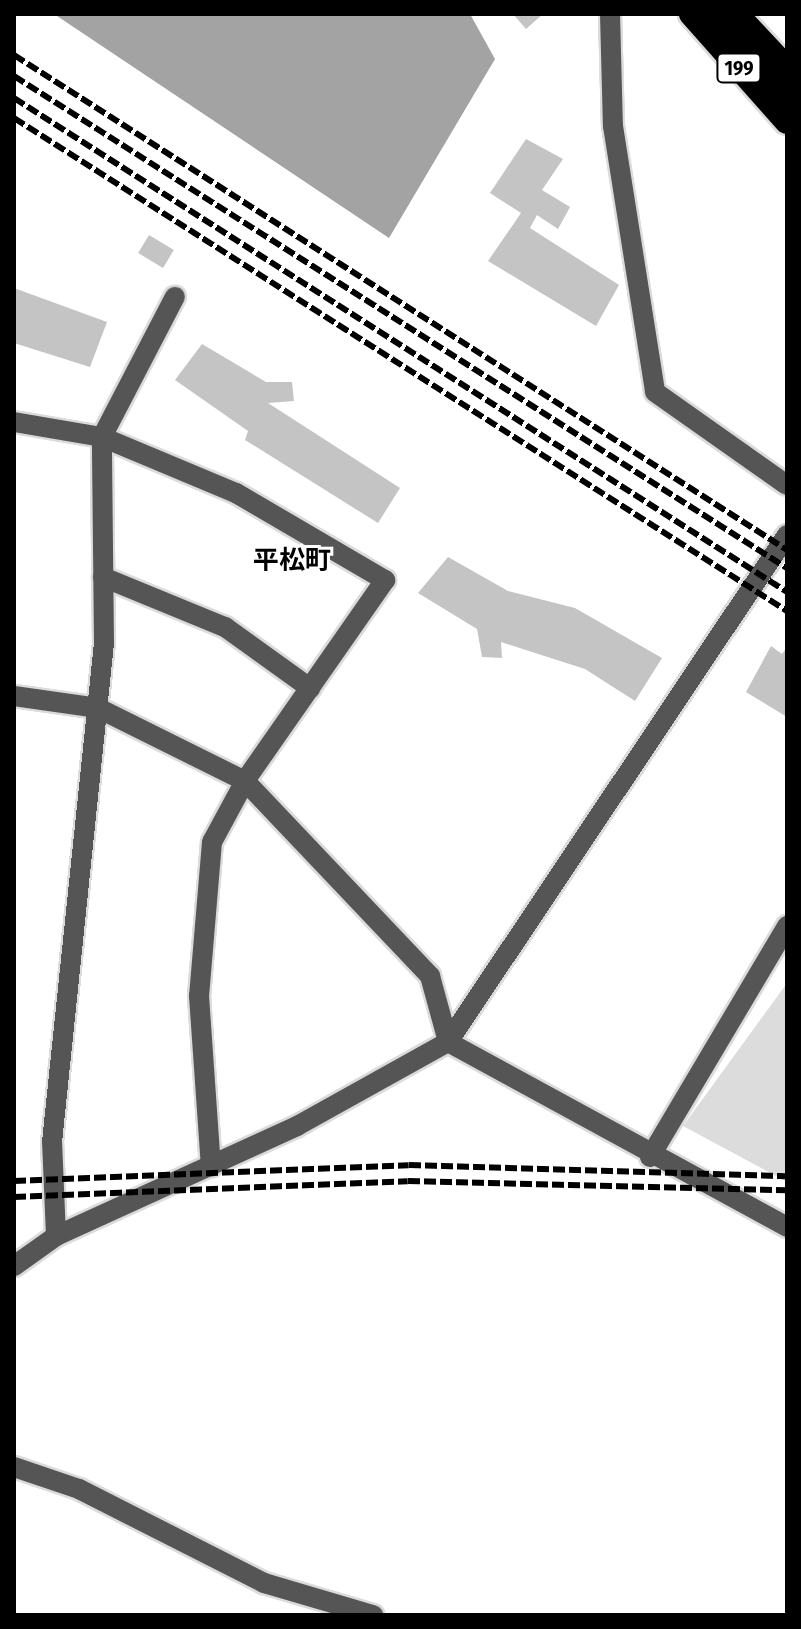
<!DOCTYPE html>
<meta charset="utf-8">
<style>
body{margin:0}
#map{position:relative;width:801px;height:1629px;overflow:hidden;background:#fff;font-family:"Fira Sans Condensed","Noto Sans JP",sans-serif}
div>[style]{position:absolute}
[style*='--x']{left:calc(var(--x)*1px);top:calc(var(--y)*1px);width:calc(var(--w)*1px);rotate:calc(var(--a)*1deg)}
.green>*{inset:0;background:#dcdcdc}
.water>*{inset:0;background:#a3a3a3}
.building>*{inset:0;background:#c4c4c4;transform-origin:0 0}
.roads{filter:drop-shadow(2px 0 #dbdbdb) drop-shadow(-2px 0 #dbdbdb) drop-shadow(0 2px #dbdbdb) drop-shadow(0 -2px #dbdbdb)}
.minor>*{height:20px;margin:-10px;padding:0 10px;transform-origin:10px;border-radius:10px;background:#555}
.highway>*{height:24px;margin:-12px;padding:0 12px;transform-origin:12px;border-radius:12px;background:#000}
.rail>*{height:6px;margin-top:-3px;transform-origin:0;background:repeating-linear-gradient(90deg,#000 0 12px,transparent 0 16px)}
span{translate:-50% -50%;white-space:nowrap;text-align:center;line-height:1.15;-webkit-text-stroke:6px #fff;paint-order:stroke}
.shield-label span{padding:2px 6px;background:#fff;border:2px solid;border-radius:6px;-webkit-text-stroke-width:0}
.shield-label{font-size:20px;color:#000;font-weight:700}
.quarter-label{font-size:26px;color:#000;font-weight:700}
.frame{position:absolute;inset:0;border:16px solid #000;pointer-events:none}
</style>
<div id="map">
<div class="green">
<div style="clip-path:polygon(787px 983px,787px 1182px,683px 1126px)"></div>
</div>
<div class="water">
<div style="clip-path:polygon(54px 14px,470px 14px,495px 59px,389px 238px)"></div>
</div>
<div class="building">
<div style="clip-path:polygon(513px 14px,543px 14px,526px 29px)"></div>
<div style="clip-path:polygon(526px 139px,563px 159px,542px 190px,570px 207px,558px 229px,537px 215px,530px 228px,619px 285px,596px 326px,488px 261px,521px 213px,490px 193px)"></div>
<div style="left:149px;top:235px;width:29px;height:21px;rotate:31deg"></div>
<div style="clip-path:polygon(14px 288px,107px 322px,90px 367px,14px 343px)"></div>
<div style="clip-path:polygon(202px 344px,266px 382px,292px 382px,294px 401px,268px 403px,400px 488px,378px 523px,245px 440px,248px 431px,175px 380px)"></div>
<div style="clip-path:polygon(448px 557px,508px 591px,575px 608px,662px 658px,635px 701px,585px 669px,501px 642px,502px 658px,482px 657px,477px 629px,418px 593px)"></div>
<div style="clip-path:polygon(771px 646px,782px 654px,787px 647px,787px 717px,746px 692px)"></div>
</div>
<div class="roads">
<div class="minor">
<div style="--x:610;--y:14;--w:112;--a:88.5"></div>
<div style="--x:613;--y:126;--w:269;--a:81"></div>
<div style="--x:655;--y:392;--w:161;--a:35.2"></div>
<div style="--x:14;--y:422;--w:89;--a:9.7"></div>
<div style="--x:102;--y:437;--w:145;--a:22.7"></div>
<div style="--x:236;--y:493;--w:173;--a:30.3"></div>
<div style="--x:385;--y:580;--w:245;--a:124.9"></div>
<div style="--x:245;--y:781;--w:69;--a:118.4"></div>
<div style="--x:212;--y:842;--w:155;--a:94.8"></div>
<div style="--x:199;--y:996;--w:171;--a:86"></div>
<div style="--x:103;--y:577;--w:132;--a:22.3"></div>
<div style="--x:225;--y:627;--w:105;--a:35.7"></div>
<div style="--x:14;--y:696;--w:85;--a:8.1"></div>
<div style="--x:98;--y:708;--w:164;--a:26.4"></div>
<div style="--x:245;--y:781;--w:269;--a:46.5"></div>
<div style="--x:430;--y:976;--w:68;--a:74.7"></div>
<div style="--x:448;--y:1042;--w:386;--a:28.6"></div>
<div style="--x:650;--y:1157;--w:269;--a:-59.3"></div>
<div style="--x:56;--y:1236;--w:265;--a:-24.5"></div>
<div style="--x:297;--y:1126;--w:173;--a:-29.1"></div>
<div style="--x:448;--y:1042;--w:610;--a:-56.23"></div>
<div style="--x:14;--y:1266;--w:52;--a:-35.5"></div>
<div style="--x:56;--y:1236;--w:94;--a:-92.4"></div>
<div style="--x:52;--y:1142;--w:502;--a:-84.05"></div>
<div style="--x:104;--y:643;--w:206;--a:-90.6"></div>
<div style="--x:102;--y:437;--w:158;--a:-62.5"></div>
<div style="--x:14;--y:1467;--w:69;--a:18.7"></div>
<div style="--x:79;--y:1489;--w:208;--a:26.9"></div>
<div style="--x:264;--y:1583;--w:114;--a:16.4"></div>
</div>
<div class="highway">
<div style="--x:691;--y:14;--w:144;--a:48.4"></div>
<div style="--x:717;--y:14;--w:109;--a:49.9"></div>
<div style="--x:742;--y:20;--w:66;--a:46.8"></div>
</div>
</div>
<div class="rail">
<div style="--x:14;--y:55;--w:918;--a:32.63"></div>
<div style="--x:14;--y:76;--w:916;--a:32.48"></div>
<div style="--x:14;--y:98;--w:917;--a:32.58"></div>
<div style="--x:14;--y:118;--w:917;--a:32.53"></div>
<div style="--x:14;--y:1181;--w:395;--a:-2.3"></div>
<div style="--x:409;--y:1165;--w:378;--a:1.7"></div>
<div style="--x:14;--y:1197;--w:394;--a:-2.3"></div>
<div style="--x:408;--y:1181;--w:379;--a:1.4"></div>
</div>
<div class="shield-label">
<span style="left:739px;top:68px">199</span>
</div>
<div class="quarter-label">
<span style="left:292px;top:561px">平松町</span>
</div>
<div class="frame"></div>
</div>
